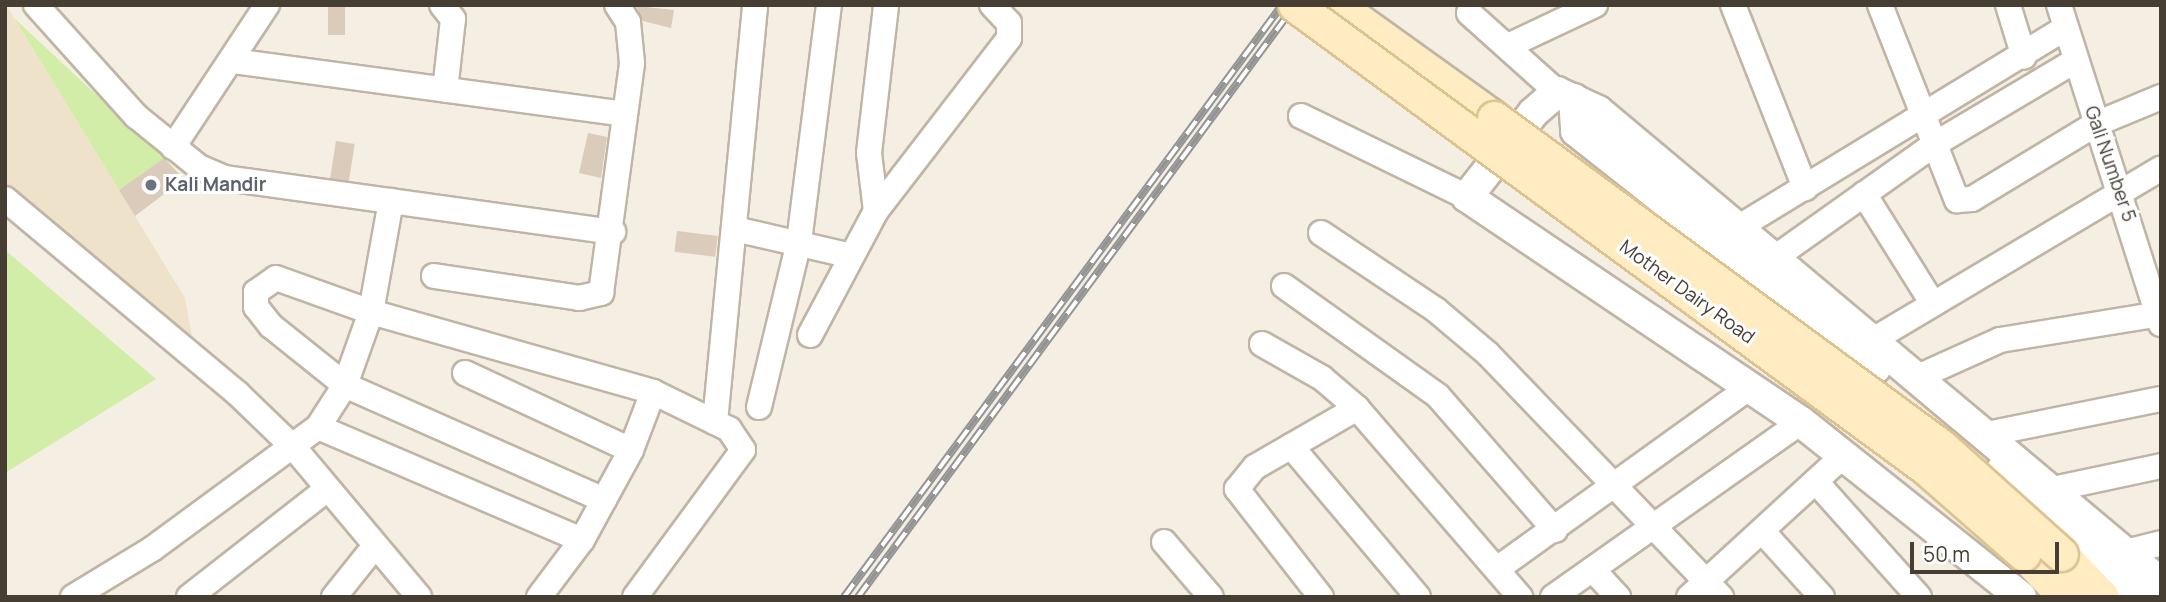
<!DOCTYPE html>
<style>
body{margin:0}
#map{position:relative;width:2166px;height:602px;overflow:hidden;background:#f4eee3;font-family:Manrope,sans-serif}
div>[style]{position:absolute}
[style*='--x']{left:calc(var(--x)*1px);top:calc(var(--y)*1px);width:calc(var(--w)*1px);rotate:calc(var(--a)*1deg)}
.education>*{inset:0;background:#efe2cb}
.green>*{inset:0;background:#d2eda7}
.building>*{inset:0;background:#dacbba;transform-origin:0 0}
.roads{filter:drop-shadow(2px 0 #c0b5a5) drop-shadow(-2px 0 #c0b5a5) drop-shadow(0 2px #c0b5a5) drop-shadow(0 -2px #c0b5a5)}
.minor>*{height:24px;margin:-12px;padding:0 12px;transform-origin:12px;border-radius:12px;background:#fff}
.tertiary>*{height:30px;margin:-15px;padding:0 15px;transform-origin:15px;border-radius:15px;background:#fff}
.secondary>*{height:33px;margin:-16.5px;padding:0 16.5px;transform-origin:16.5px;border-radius:16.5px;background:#ffecc2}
.rail>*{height:8px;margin-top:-4px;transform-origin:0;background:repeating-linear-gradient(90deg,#fff 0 16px,#949494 0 32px);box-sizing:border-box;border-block:2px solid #949494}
.bridges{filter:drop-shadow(2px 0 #dcc38f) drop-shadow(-2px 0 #dcc38f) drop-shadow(0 2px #dcc38f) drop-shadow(0 -2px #dcc38f)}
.secondary-bridge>*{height:33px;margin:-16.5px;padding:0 16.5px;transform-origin:16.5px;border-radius:16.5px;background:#ffecc2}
.dots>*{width:19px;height:19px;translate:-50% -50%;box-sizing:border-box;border:4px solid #fff;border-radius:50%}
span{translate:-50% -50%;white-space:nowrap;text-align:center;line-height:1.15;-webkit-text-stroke:6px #fff;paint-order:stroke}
.street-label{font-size:19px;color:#463d33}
.worship-label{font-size:19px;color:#5b616d;font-weight:700}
.left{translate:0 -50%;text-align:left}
.frame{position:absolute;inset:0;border:7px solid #463d33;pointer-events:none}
.scale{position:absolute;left:1910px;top:542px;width:149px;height:32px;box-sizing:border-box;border:4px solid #463d33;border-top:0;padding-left:9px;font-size:21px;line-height:24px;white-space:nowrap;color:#463d33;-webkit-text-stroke:5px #fff;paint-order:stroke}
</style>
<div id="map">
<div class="education">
<div style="clip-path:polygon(6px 5px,185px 298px,196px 359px,5px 192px)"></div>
</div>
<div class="green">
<div style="clip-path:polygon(14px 18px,164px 158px,119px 190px)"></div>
<div style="clip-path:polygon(5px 250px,156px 379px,5px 473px)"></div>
</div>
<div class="building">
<div style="left:328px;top:5px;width:17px;height:30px"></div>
<div style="clip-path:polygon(636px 6px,674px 10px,671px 28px,643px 21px)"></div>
<div style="clip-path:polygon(588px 133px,607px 137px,601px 178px,579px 173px)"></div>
<div style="left:336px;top:141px;width:19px;height:38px;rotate:9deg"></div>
<div style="clip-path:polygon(164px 158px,184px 179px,135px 216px,119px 190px)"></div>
<div style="left:677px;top:231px;width:41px;height:21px;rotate:7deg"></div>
</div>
<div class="roads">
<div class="minor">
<div style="--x:36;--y:5;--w:149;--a:48"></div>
<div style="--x:136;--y:116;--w:81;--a:39"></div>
<div style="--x:199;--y:167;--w:28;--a:23"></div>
<div style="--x:225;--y:178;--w:392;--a:7.9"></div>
<div style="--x:442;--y:5;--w:18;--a:52"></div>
<div style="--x:453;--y:19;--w:71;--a:96.4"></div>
<div style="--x:1733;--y:5;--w:197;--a:68.5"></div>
<div style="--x:1880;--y:5;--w:210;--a:68.5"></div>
<div style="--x:1957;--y:200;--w:15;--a:-4"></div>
<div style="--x:1972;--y:199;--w:145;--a:-31.2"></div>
<div style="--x:2096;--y:124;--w:70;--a:-22.6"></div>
<div style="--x:2008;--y:5;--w:54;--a:72.9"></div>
<div style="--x:2059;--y:5;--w:335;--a:72.3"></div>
<div style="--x:1469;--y:13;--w:118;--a:41.9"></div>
<div style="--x:1510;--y:45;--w:94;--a:-25.2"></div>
<div style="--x:233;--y:61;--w:394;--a:7.7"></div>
<div style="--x:1301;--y:116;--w:185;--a:26"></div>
<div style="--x:173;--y:147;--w:170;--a:-56.5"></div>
<div style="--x:1864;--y:194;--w:130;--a:57.9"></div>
<div style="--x:5;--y:199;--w:304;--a:39.9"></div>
<div style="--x:238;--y:394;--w:79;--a:44"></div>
<div style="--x:295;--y:449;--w:193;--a:50"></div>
<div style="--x:876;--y:211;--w:58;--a:-96.9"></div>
<div style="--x:869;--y:153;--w:149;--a:-83.4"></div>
<div style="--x:735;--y:229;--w:116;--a:13"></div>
<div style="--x:1736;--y:229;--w:384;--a:-31.4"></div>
<div style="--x:1321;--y:233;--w:138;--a:33.8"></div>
<div style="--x:1436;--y:310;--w:68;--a:40.2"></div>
<div style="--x:1488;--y:354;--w:337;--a:46.2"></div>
<div style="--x:1773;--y:259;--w:199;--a:-35.4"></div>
<div style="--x:1935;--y:144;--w:161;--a:-30.7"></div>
<div style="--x:434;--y:276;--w:147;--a:8.6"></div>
<div style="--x:579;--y:298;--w:23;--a:-13"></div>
<div style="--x:601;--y:293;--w:232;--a:-82.3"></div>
<div style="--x:632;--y:63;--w:41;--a:-95.6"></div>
<div style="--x:628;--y:22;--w:20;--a:-123"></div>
<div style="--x:1284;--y:286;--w:189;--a:35.5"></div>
<div style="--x:1438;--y:396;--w:178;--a:48.9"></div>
<div style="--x:810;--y:335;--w:140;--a:-62"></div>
<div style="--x:876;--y:211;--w:218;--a:-52.4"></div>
<div style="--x:1009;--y:38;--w:15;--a:-90"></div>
<div style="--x:1009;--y:23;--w:25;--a:-133"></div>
<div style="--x:1873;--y:340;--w:335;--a:-30.8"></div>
<div style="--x:1262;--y:344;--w:69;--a:29.5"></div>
<div style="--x:1322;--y:378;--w:46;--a:40.6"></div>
<div style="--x:1357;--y:408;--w:250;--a:49.2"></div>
<div style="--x:465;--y:373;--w:183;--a:24.9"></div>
<div style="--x:1918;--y:377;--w:90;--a:-24.3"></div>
<div style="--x:2000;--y:340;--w:163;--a:-9.2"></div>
<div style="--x:759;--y:407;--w:170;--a:-76.4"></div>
<div style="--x:799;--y:242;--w:239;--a:-82.8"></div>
<div style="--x:715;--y:422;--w:419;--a:-84.5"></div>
<div style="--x:318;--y:427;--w:287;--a:23.2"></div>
<div style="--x:1987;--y:434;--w:177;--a:-11.4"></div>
<div style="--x:1291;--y:446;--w:197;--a:49.9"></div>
<div style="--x:1817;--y:483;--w:153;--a:48.2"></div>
<div style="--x:2053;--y:489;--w:110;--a:-12"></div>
<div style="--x:604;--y:500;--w:283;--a:-156.1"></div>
<div style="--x:345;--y:385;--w:95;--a:-141.4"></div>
<div style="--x:271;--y:326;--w:24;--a:-128"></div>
<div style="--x:256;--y:307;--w:15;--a:-90"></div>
<div style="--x:256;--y:292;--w:24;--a:-35"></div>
<div style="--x:276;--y:278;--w:101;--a:19.7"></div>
<div style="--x:371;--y:312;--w:293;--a:15.8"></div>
<div style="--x:1763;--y:532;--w:88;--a:47.8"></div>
<div style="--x:1164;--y:542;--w:72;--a:49.5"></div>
<div style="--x:2130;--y:551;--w:32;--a:-14"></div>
<div style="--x:1497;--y:569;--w:310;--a:-35.7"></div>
<div style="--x:1593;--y:570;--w:37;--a:47"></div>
<div style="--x:73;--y:597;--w:92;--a:-31.3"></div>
<div style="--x:152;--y:549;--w:206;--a:-36.3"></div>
<div style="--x:318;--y:427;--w:50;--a:-57.3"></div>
<div style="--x:345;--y:385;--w:77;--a:-70.4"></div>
<div style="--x:371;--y:312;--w:113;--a:-79.8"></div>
<div style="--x:189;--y:597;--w:175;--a:-38"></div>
<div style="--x:334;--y:597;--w:64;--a:-51.3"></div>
<div style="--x:539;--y:597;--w:71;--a:-53"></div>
<div style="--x:582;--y:540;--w:102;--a:-61.4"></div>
<div style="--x:631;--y:450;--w:62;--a:-69.2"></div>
<div style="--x:653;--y:392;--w:85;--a:26"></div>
<div style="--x:729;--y:429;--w:25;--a:56"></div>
<div style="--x:743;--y:450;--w:182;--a:126.3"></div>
<div style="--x:1321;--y:597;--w:137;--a:-127.9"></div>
<div style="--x:1237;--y:489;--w:28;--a:-51"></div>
<div style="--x:1255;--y:467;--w:118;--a:-30"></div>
<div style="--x:1553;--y:597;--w:304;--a:-35.2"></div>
<div style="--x:1689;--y:597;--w:209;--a:-42.5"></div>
</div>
<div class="tertiary">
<div style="--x:1574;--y:99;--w:32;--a:86"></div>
<div style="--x:1576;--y:131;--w:382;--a:38.3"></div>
<div style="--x:2001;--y:471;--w:188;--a:42"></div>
<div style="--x:2021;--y:597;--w:281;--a:-141.5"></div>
<div style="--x:1801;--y:422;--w:403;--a:-146"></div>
<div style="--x:1467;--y:197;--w:107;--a:-51.8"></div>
<div style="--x:1533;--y:113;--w:32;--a:-41"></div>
<div style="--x:1557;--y:92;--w:45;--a:24.9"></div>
<div style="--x:1598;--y:111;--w:735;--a:39.98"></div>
</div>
<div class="secondary">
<div style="--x:1337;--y:5;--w:193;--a:35.7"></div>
<div style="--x:2024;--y:554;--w:59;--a:46.4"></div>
<div style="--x:2061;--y:554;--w:59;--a:46.4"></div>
</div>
</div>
<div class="rail">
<div style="--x:844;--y:597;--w:736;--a:-53.5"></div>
<div style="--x:858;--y:597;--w:736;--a:-53.57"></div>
</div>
<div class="bridges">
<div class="secondary-bridge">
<div style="--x:1295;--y:5;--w:783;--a:36.27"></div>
<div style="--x:1926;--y:468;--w:130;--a:41.3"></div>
<div style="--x:1494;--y:118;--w:556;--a:36.29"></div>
<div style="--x:1942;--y:447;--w:160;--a:42"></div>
</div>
</div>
<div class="dots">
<div style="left:151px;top:185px;background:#6b7280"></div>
</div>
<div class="street-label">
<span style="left:2110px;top:164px;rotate:71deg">Gali Number 5</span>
<span style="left:1687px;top:292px;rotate:36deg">Mother Dairy Road</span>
</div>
<div class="worship-label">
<span class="left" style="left:165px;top:185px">Kali Mandir</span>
</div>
<div class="frame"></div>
<div class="scale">50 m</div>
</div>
